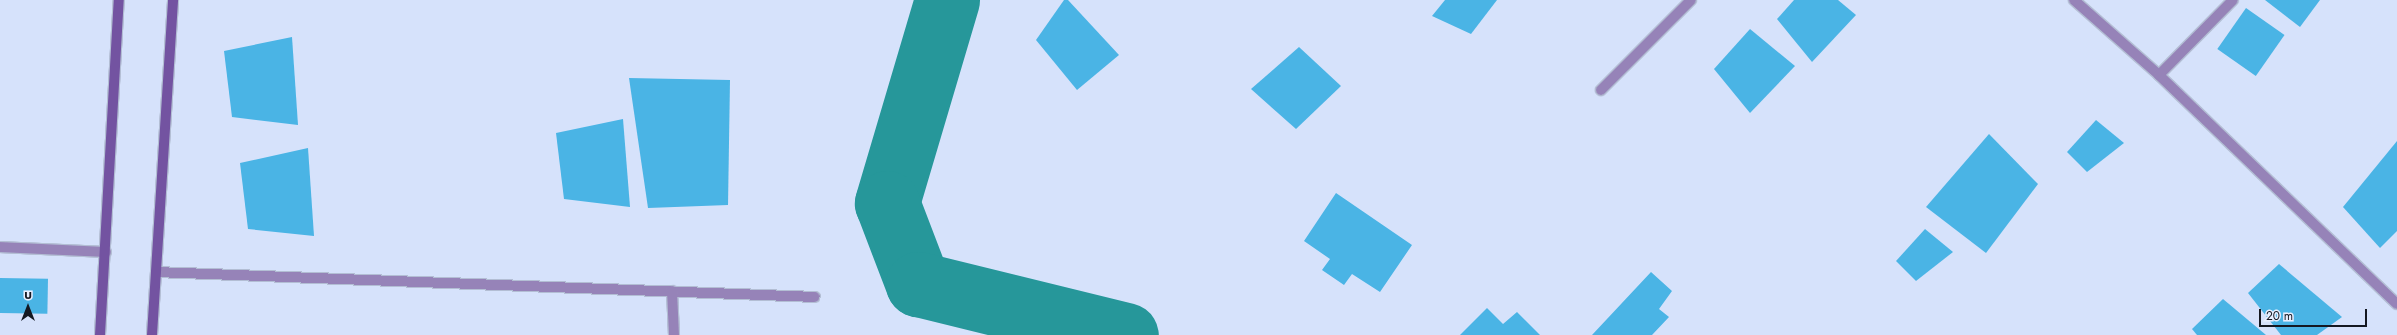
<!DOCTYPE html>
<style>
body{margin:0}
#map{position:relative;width:2397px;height:335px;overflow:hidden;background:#d6e2fb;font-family:Jost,sans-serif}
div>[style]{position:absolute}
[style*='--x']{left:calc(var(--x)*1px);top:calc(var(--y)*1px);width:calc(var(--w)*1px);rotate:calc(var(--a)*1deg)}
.river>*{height:65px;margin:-32.5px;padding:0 32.5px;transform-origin:32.5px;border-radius:32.5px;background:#26979a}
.building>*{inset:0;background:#4ab4e5;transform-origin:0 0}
.roads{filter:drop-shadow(1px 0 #b3bed4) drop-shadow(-1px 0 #b3bed4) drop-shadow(0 1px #b3bed4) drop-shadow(0 -1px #b3bed4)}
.street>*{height:10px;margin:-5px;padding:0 5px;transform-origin:5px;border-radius:5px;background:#9683b8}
.secondary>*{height:10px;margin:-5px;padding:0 5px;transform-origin:5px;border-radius:5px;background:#7353a1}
span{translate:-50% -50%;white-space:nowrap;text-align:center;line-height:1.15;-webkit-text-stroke:3px #e8efff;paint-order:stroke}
.north{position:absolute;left:8px;top:287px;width:40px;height:40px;-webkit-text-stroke:3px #e8efff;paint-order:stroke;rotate:0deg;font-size:11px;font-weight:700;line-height:16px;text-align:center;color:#141821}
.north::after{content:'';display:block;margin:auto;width:14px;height:18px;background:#141821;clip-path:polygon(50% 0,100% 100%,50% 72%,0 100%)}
.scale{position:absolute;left:2259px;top:309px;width:108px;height:18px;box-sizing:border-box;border:2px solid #141821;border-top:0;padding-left:5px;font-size:12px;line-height:14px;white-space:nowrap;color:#141821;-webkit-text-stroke:3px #e8efff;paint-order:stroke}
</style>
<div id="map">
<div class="river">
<div style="--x:947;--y:0;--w:212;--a:106.5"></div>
<div style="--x:887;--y:203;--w:87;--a:69.1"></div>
<div style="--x:918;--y:284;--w:214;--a:13.8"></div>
</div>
<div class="building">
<div style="clip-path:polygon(1064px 0,1068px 0,1119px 55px,1077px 90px,1036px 40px)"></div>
<div style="clip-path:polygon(1445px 0,1497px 0,1471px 34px,1432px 16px)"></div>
<div style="clip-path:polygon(1794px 0,1838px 0,1856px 15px,1812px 62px,1777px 19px)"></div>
<div style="clip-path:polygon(2265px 0,2320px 0,2300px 27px)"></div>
<div style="left:2246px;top:8px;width:47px;height:50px;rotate:35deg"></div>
<div style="clip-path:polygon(1750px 29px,1795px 66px,1750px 113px,1714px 69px)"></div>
<div style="clip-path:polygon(292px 37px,298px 125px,232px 117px,224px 51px)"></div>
<div style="clip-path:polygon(1299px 47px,1341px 86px,1296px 129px,1251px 89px)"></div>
<div style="clip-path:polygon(629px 78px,730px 80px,728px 205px,648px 208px)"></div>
<div style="clip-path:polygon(623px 119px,630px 207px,564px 199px,556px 133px)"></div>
<div style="clip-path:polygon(2096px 120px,2124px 143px,2087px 172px,2067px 152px)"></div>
<div style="clip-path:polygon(1989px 134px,2038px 184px,1986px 253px,1926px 207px)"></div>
<div style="clip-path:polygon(2397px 141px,2397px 231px,2380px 248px,2343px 207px)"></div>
<div style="clip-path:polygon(308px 148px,314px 236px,248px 229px,240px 163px)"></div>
<div style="clip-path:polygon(1336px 193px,1412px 245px,1380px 292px,1352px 274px,1344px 285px,1322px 270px,1330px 259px,1304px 241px)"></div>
<div style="clip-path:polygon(1925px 229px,1953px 252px,1916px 281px,1896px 261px)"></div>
<div style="clip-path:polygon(2279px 264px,2342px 317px,2317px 335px,2281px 335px,2248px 293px)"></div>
<div style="clip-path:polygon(1651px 272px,1672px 291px,1659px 309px,1669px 317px,1652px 335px,1592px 335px)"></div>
<div style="left:0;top:278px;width:48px;height:35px;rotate:1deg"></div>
<div style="clip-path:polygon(2223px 299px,2266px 335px,2197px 335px,2192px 329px)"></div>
<div style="clip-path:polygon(1487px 308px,1503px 324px,1517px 312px,1540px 335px,1460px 335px)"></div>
</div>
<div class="roads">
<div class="street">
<div style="--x:2074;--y:0;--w:113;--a:41.4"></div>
<div style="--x:2159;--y:75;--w:330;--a:43.9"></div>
<div style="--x:2159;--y:75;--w:105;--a:-45.4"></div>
<div style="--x:1601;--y:90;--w:127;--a:-45"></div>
<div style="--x:0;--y:247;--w:106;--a:2.7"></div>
<div style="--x:156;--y:272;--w:659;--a:2.17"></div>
<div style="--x:672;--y:291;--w:44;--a:87.4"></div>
</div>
<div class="secondary">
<div style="--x:100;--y:335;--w:336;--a:-86.8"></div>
<div style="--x:152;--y:335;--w:336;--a:-86.4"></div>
</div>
</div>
<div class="north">U</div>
<div class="scale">20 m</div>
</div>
